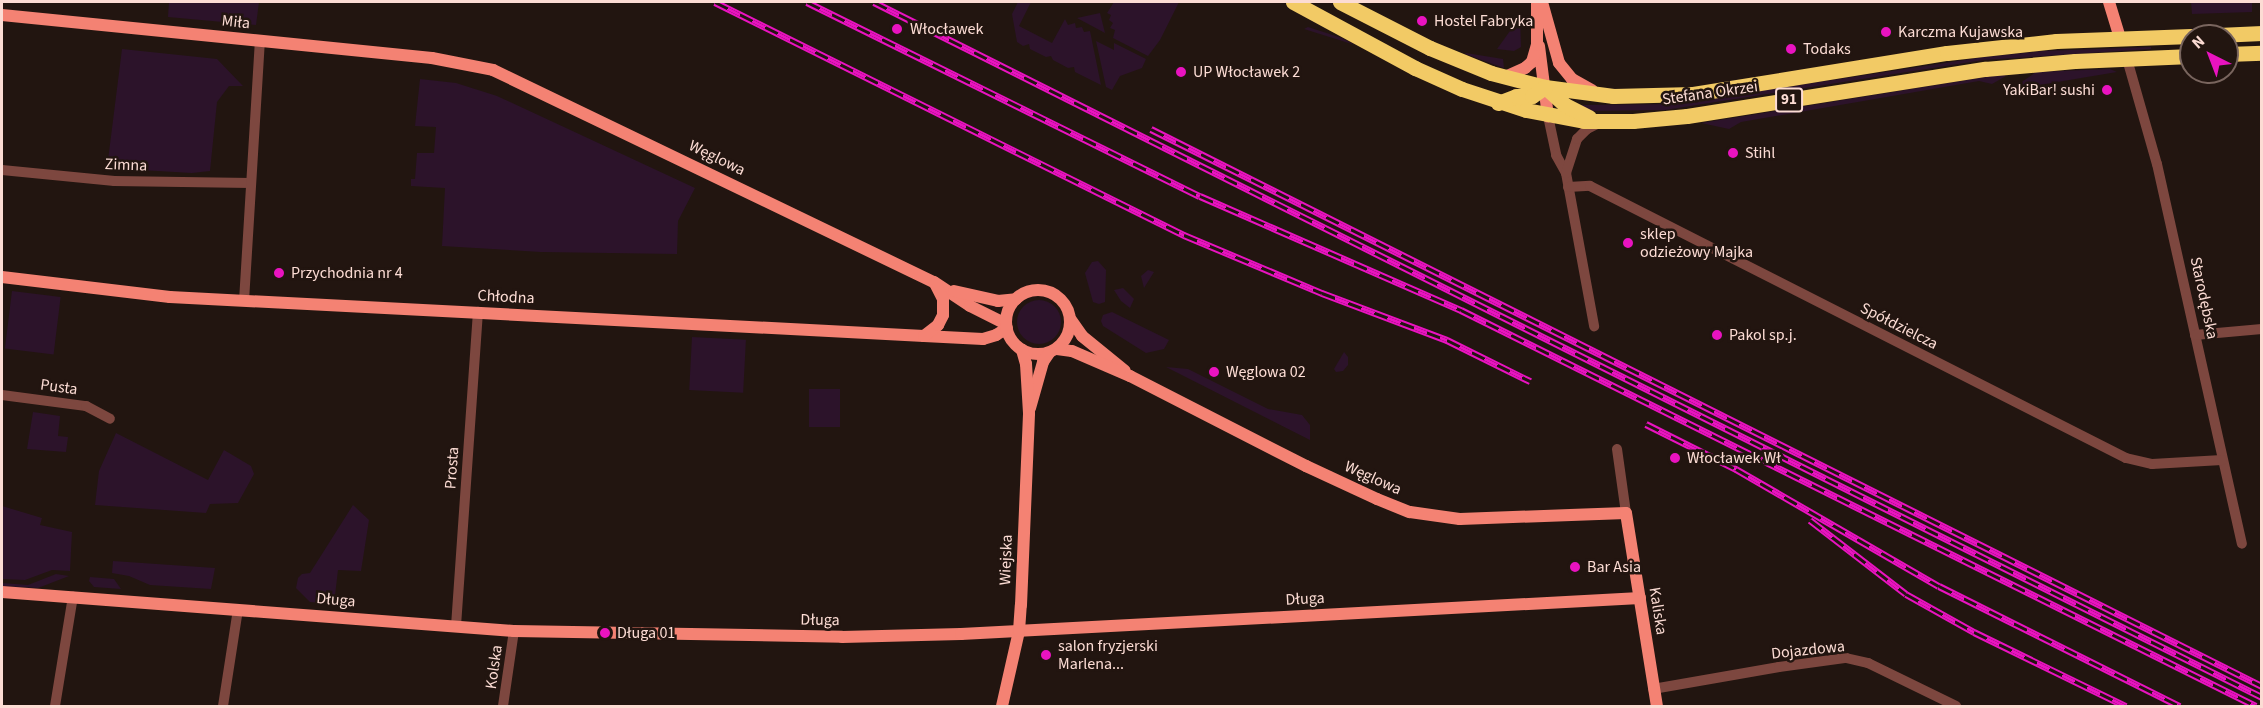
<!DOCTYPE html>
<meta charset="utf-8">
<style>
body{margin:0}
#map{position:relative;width:2263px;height:708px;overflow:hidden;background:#221510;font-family:"Source Sans 3",sans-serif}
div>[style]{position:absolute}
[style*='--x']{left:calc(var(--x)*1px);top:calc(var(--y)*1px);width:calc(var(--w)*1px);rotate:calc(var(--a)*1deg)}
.green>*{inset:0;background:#2c132a;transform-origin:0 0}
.round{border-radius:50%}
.street>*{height:10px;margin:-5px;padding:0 5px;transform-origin:5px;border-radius:5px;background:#7d473f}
.secondary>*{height:12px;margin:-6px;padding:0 6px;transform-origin:6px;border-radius:6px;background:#f48273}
.secondary>.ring{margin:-6px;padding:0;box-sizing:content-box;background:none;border:12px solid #f48273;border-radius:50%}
.primary>*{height:15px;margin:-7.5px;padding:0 7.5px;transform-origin:7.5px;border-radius:7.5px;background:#f2ca65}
.rail>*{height:7px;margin-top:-3.5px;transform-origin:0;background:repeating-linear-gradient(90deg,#221510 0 14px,#e913c0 0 28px);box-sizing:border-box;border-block:2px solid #e913c0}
.dots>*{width:16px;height:16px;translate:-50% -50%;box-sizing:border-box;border:3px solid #221510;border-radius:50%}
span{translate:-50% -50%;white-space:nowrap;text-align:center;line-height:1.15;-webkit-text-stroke:5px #221510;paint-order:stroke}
.shield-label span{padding:2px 4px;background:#221510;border:2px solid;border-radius:4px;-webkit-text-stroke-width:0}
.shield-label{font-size:15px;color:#fcdcd4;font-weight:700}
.poi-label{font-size:16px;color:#fcdcd4}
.left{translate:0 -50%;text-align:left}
.right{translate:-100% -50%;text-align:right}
.street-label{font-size:16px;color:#fcdcd4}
.frame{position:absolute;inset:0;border:3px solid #fcdcd4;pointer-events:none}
.north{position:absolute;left:2179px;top:24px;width:60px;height:60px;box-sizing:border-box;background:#221510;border:2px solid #79655e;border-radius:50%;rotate:318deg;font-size:16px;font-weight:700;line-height:24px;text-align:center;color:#fcdcd4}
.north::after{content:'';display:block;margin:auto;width:21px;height:27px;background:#e913c0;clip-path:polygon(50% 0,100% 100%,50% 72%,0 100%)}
</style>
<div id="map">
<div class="green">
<div style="clip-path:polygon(169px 2px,259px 2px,256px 25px,168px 17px)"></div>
<div style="clip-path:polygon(1018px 2px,1031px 2px,1019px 26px,1052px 43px,1065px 19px,1068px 25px,1075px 23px,1076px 28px,1082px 27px,1084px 32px,1090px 31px,1101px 85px,1075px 72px,1074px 67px,1068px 68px,1053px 60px,1051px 56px,1046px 57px,1030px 49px,1029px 44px,1023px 46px,1017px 42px,1012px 14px)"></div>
<div style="clip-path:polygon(1114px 2px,1179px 2px,1160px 40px,1148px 56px,1113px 38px,1115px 30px,1110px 28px,1113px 23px,1109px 20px,1111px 15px,1107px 13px)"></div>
<div style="clip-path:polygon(2191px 2px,2252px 2px,2252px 12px,2192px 14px)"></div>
<div style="clip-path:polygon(1100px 13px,1105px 33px,1077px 18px)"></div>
<div style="clip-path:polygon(1520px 17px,1521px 47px,1514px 51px,1497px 49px)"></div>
<div style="clip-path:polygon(1308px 27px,1342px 38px,1355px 45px,1304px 29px)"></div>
<div style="clip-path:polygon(1096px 41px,1114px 50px,1114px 43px,1146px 59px,1142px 68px,1120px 76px,1112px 90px,1106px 87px)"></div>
<div style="clip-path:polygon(2151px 47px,2151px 49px,1984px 60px,1665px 110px,1592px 111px,1578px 105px,1673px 104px,1984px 57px,2043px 51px)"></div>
<div style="clip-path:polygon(122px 49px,217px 59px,243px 86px,229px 86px,217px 102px,210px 171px,192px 173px,107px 168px)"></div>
<div style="clip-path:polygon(1466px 53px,1503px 59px,1504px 68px,1465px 54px)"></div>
<div style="clip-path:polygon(2110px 69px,2117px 72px,2010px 90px,2036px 72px)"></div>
<div style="clip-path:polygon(2004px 74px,2006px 76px,1992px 84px,1979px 81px,1741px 122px,1729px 129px,1701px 123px)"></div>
<div style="clip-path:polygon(420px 79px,456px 83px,497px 96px,695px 188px,678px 221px,677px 254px,541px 252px,442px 246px,445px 188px,411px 186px,411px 179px,415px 179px,417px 153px,434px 153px,436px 127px,415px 126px)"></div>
<div style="clip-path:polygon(1098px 261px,1106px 270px,1105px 302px,1099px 304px,1093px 302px,1085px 273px,1092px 262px)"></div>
<div style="clip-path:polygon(1148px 270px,1154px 272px,1144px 288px,1141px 276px)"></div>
<div style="clip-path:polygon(1123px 288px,1134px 299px,1130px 308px,1121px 301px,1114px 290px)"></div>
<div style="left:12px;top:291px;width:49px;height:58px;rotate:7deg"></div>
<div class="round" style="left:1017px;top:300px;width:44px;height:44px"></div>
<div style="clip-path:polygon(1112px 312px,1169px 340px,1164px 349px,1146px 353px,1103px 326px,1101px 321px,1103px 315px)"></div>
<div style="left:692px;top:337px;width:54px;height:53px;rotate:3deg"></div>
<div style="clip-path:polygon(1344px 352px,1348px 357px,1348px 365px,1343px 371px,1336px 372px,1334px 369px)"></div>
<div style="clip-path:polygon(1166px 367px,1188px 369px,1268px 409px,1302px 415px,1310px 425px,1310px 440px)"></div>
<div style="left:809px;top:389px;width:31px;height:38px"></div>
<div style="clip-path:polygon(33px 412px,60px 416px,58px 436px,68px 437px,66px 452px,27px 449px)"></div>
<div style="clip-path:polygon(116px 433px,208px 480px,224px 450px,251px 466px,254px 474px,238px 503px,210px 504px,206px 513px,95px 505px,99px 471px)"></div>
<div style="clip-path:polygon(353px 505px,369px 520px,361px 571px,338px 570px,334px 604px,310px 602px,296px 588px,298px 578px,302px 574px,310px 573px)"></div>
<div style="clip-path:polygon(2px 506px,42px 518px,40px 525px,72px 532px,70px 571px,52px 570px,25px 580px,2px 579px)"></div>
<div style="clip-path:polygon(113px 561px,215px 568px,211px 589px,150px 585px,129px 576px,112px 573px)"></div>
<div style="clip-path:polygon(56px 574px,69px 576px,38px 588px,2px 586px,2px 583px,28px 585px)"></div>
<div style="clip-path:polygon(90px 577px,114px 579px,121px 589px,94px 587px,89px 581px)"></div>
</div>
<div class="street">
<div style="--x:2127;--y:59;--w:109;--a:74.1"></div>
<div style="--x:2157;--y:164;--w:389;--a:77.4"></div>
<div style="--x:1548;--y:116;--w:40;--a:78"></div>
<div style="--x:1556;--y:155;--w:21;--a:61"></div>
<div style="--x:1566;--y:173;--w:156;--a:79.6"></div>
<div style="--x:2;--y:170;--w:113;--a:5.6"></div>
<div style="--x:114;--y:181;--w:137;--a:0.8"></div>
<div style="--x:1566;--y:173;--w:36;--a:-72"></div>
<div style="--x:1577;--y:139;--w:14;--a:-45"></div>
<div style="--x:1587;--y:129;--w:16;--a:-27"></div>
<div style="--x:1568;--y:187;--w:22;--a:-3"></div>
<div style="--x:1590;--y:186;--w:601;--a:26.91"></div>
<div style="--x:2126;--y:458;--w:27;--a:13"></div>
<div style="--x:2152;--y:464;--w:70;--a:-3.3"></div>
<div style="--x:244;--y:301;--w:260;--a:-86.5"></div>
<div style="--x:2195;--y:335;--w:67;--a:-5.1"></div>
<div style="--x:2;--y:395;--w:85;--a:7.5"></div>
<div style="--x:86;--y:406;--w:27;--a:28"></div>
<div style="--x:1617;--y:449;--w:65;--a:82"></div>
<div style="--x:456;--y:626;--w:315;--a:-86"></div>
<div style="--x:1653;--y:689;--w:128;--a:-9.9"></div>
<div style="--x:1779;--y:667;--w:68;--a:-7.7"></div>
<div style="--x:1846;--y:658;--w:23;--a:13"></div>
<div style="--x:1868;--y:663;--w:98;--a:26"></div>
<div style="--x:55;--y:706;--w:111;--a:-80.7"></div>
<div style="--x:223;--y:706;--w:98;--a:-81.2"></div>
<div style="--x:503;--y:706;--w:76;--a:-81.7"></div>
</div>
<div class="secondary">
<div style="--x:1542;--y:2;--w:63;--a:74.4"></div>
<div style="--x:1559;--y:63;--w:21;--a:51"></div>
<div style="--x:1572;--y:79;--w:23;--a:29"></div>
<div style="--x:2109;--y:2;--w:39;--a:73"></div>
<div style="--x:2;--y:15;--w:432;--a:5.7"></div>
<div style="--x:432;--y:58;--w:62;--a:11.1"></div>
<div style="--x:493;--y:70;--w:489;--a:25.7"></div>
<div style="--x:934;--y:282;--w:43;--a:33.7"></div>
<div style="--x:970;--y:306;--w:40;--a:26.6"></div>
<div style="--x:1539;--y:46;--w:71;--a:82.7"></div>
<div style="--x:1505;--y:77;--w:22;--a:-24"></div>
<div style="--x:1525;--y:68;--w:9;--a:-41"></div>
<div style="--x:1532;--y:62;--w:18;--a:-74"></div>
<div style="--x:1537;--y:45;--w:43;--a:-90"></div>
<div style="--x:2;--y:277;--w:169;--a:6.8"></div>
<div style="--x:170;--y:297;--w:755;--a:2.96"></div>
<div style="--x:924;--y:336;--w:59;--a:2.9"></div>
<div style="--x:983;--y:339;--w:14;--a:-17"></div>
<div style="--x:996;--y:335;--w:13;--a:-32"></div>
<div class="ring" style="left:1006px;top:290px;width:52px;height:52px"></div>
<div style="--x:954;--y:291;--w:45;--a:12.8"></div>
<div style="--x:998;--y:301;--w:18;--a:-6"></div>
<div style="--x:1071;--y:320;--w:19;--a:55"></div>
<div style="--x:1082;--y:336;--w:55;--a:39.1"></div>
<div style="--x:924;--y:336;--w:18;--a:-38"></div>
<div style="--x:938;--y:325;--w:11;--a:-63"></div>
<div style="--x:943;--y:315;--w:16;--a:-90"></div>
<div style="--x:943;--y:299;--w:18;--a:-117"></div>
<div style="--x:1057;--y:349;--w:15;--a:8"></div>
<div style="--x:1072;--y:351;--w:63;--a:23.3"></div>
<div style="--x:1130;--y:376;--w:198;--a:27.1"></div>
<div style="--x:1306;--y:466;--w:78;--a:24.9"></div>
<div style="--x:1377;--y:499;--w:35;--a:22"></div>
<div style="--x:1410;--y:512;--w:50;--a:8"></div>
<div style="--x:1460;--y:519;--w:166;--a:-2.1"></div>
<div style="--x:1626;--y:513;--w:195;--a:80.9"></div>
<div style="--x:1030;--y:408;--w:48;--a:-74.2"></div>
<div style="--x:1043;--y:362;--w:11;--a:-56"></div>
<div style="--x:2;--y:592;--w:513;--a:4.36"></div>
<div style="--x:514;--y:631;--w:328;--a:1"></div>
<div style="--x:842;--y:637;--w:119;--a:-1.4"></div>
<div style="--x:961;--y:634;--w:680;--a:-3.03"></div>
<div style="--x:1002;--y:706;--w:77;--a:-77.2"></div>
<div style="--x:1019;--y:631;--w:26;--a:-86"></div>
<div style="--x:1021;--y:605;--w:192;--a:-87.6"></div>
<div style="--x:1029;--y:413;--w:49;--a:-93.5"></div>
<div style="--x:1026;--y:364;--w:15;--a:-106"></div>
</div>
<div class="primary">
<div style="--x:1293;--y:2;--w:139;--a:28.4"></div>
<div style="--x:1415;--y:68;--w:51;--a:24.1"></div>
<div style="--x:1462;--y:89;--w:67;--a:18.2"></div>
<div style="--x:1526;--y:110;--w:59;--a:10.7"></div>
<div style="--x:1584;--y:121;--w:49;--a:0"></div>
<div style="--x:1633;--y:121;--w:54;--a:-5.3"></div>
<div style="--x:1687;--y:116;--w:302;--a:-9"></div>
<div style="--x:1985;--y:69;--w:90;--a:-5.1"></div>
<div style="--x:2075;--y:61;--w:116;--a:-2.5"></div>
<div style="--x:1340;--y:2;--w:101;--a:27.1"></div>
<div style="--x:1430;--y:48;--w:66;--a:22.3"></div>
<div style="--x:1491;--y:73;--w:56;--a:14.5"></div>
<div style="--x:1545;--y:87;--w:69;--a:7.5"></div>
<div style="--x:1613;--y:96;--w:80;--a:-1.4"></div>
<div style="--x:1693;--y:94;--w:257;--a:-9.2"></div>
<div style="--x:1947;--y:53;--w:110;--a:-6.3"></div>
<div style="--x:2056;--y:41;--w:135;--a:-2.1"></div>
<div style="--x:2196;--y:36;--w:66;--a:-2.6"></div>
<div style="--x:2227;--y:54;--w:35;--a:-2"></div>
<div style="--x:1545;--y:87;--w:27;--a:42"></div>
<div style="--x:1565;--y:105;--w:27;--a:27"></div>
<div style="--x:1498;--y:103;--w:19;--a:-21"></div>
<div style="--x:1516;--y:96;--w:16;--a:0"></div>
<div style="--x:1532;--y:96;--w:16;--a:-35"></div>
</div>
<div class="rail">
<div style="--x:715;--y:2;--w:524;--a:26.42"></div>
<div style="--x:1184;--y:235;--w:150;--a:22.8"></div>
<div style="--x:1322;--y:293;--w:134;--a:20.6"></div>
<div style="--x:1447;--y:340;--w:93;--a:26.3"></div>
<div style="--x:807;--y:2;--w:438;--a:26.3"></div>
<div style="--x:1200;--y:196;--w:285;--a:23.6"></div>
<div style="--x:1461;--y:310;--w:888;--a:26.48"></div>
<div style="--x:874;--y:2;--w:1552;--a:26.6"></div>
<div style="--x:1151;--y:129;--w:1243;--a:26.63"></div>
<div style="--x:1646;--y:424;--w:101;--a:26.6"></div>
<div style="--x:1736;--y:469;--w:234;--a:30"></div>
<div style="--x:1939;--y:586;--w:269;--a:26.5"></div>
<div style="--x:1810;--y:520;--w:121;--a:37.6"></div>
<div style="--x:1906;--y:594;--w:78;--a:29.2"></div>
<div style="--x:1974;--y:632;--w:169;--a:26"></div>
</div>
<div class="dots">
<div style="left:1422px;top:21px;background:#e913c0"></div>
<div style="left:897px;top:29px;background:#e913c0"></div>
<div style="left:1886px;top:32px;background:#e913c0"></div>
<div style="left:1791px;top:49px;background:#e913c0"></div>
<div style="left:1181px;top:72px;background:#e913c0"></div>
<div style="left:2107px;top:90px;background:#e913c0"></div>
<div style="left:1733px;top:153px;background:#e913c0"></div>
<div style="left:1628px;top:243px;background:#e913c0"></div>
<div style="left:279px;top:273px;background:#e913c0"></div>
<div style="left:1717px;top:335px;background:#e913c0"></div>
<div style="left:1214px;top:372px;background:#e913c0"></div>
<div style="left:1675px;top:458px;background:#e913c0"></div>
<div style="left:1575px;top:567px;background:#e913c0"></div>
<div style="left:605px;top:633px;background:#e913c0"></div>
<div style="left:1046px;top:655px;background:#e913c0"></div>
</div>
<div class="shield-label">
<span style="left:1789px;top:100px">91</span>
</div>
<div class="poi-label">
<span class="left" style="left:1434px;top:21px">Hostel Fabryka</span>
<span class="left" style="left:910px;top:29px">Włocławek</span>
<span class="left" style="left:1898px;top:32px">Karczma Kujawska</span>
<span class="left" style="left:1803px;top:49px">Todaks</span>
<span class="left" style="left:1193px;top:72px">UP Włocławek 2</span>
<span class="right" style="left:2095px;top:90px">YakiBar! sushi</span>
<span class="left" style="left:1745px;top:153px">Stihl</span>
<span class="left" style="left:1640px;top:243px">sklep<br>odzieżowy Majka</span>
<span class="left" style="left:291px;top:273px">Przychodnia nr 4</span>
<span class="left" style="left:1729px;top:335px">Pakol sp.j.</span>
<span class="left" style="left:1226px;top:372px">Węglowa 02</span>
<span class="left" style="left:1687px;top:458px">Włocławek Wł</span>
<span class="left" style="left:1587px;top:567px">Bar Asia</span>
<span class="left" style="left:617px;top:633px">Długa 01</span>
<span class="left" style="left:1058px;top:655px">salon fryzjerski<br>Marlena...</span>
</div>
<div class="street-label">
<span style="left:236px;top:22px;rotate:6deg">Miła</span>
<span style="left:1710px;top:93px;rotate:-8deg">Stefana Okrzei</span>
<span style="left:717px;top:158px;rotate:26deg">Węglowa</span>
<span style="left:126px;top:165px;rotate:2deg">Zimna</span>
<span style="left:506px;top:297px;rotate:3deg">Chłodna</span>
<span style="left:2204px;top:298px;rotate:78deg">Starodębska</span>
<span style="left:1899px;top:326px;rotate:27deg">Spółdzielcza</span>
<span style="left:59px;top:387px;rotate:8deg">Pusta</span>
<span style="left:452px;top:468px;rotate:-86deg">Prosta</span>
<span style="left:1373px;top:478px;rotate:24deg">Węglowa</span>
<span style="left:1006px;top:560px;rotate:-88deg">Wiejska</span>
<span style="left:1305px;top:599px;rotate:-3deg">Długa</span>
<span style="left:336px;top:600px;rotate:5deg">Długa</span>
<span style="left:1658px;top:611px;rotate:81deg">Kaliska</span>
<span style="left:820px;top:620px;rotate:1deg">Długa</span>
<span style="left:1808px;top:650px;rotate:-6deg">Dojazdowa</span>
<span style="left:494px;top:667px;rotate:-82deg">Kolska</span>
</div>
<div class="frame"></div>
<div class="north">N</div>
</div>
